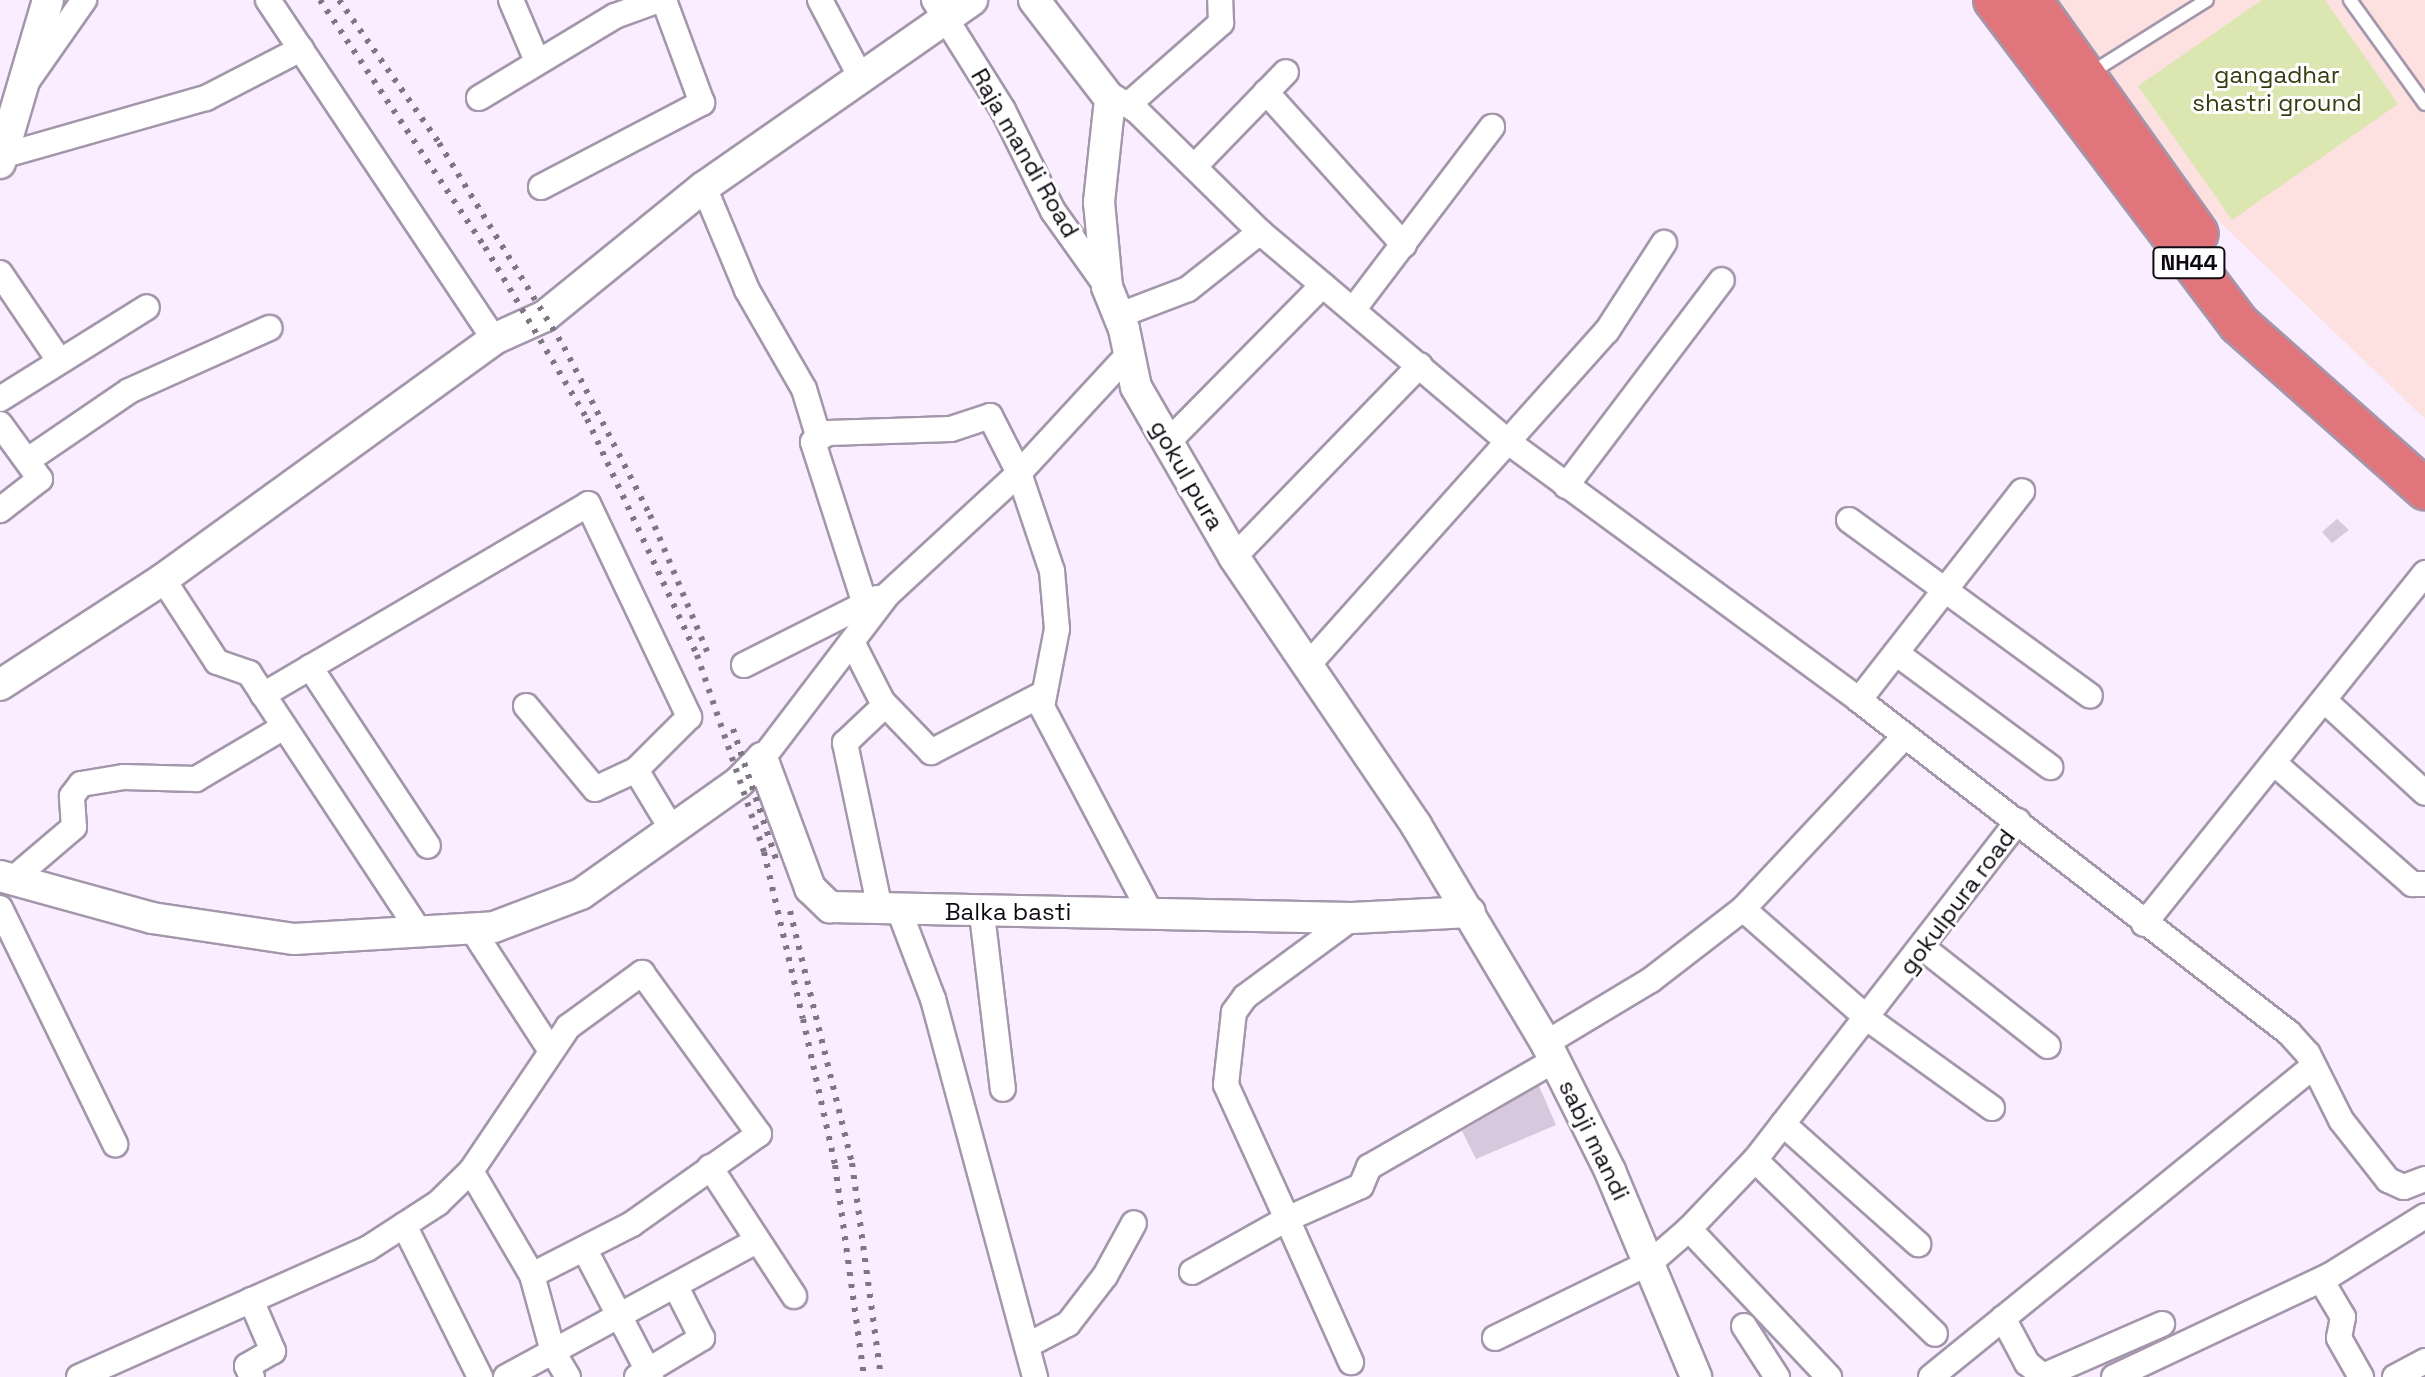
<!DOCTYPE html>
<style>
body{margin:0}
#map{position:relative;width:2425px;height:1377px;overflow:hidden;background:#f9edff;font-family:"Space Grotesk",sans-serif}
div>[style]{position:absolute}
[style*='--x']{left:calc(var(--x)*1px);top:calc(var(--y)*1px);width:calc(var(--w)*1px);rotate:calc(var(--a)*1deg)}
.education>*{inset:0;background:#fce1e0}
.green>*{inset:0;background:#dce6b1}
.building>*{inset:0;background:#d7c8de}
.roads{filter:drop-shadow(2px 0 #a496ab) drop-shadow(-2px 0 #a496ab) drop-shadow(0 2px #a496ab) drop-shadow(0 -2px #a496ab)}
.service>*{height:12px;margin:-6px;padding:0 6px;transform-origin:6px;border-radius:6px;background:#fff}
.minor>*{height:24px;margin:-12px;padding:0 12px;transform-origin:12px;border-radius:12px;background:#fff}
.tertiary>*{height:30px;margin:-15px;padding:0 15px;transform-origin:15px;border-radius:15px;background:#fff}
.trunk>*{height:40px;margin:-20px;padding:0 20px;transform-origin:20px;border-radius:20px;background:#e0767b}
.rail>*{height:6px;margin-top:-3px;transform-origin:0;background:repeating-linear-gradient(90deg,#7e7682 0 4px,transparent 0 12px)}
span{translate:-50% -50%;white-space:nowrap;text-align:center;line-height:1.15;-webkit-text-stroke:6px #fff;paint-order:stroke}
.shield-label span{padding:2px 6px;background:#fff;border:2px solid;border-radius:6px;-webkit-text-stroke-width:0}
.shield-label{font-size:22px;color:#0f0a11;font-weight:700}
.park-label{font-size:24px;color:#363c0f}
.street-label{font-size:24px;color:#0f0a11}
</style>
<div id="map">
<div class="education">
<div style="clip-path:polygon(2050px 0,2425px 0,2425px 419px,2205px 208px)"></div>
</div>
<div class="green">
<div style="clip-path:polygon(2262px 0,2325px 0,2398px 104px,2232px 220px,2138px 86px)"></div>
</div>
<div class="building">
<div style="clip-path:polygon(2337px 519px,2349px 530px,2332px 543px,2322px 532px)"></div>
<div style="clip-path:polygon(1539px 1086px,1556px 1125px,1476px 1159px,1462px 1131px)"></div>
</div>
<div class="roads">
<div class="service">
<div style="--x:2350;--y:0;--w:128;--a:54.2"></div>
<div style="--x:2089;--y:74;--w:139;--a:-32.1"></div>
</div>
<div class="minor">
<div style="--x:268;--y:0;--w:407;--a:56.3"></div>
<div style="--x:511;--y:0;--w:66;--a:66.9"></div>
<div style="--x:820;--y:0;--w:86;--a:62.2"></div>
<div style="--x:934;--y:0;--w:130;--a:57.9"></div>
<div style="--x:1003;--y:110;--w:113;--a:63.7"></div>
<div style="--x:1053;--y:211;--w:93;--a:54.6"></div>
<div style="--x:28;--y:80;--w:98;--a:-55"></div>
<div style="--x:1266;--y:92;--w:206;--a:48"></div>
<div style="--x:1109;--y:94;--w:33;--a:31"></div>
<div style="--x:1137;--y:111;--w:173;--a:44.5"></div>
<div style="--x:1260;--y:232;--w:329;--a:40.2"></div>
<div style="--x:1511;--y:444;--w:432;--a:36.3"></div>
<div style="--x:1859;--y:700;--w:544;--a:37.75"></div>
<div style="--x:2289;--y:1033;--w:28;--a:48"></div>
<div style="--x:2308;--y:1054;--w:74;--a:63.4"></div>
<div style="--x:2341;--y:1120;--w:76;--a:51.9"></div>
<div style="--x:2388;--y:1180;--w:17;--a:24"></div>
<div style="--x:2404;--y:1187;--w:22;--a:-21"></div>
<div style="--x:479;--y:98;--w:159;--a:-31.1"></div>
<div style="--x:615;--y:16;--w:47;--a:-20"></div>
<div style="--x:1129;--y:104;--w:123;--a:-41.4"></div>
<div style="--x:1221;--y:23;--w:23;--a:-92"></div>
<div style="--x:2;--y:156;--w:212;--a:-15.9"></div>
<div style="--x:206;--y:98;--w:107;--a:-27.3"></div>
<div style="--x:1194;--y:167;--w:132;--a:-45.9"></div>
<div style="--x:541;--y:187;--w:182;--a:-27.6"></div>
<div style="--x:702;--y:103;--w:110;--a:-110.3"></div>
<div style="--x:704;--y:187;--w:112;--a:67.3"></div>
<div style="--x:747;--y:290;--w:114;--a:60.1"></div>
<div style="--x:804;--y:389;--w:48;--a:73.1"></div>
<div style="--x:0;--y:273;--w:105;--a:55.9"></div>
<div style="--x:1353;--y:310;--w:230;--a:-52.8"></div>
<div style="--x:1120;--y:315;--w:73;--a:-20.9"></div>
<div style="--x:1188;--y:289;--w:92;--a:-38.4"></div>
<div style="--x:0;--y:399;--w:173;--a:-32"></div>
<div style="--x:0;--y:424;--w:68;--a:54"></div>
<div style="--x:40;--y:479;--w:51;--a:142.2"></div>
<div style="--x:1167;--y:443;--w:222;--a:-45.4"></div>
<div style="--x:28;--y:460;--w:122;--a:-34.3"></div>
<div style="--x:129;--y:391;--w:154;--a:-24.2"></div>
<div style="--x:1566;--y:486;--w:258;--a:-52.9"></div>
<div style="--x:1849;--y:520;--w:298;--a:36.1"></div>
<div style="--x:1234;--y:557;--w:267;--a:-45.9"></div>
<div style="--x:163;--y:579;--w:99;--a:57"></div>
<div style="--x:217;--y:662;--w:34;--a:19"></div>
<div style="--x:249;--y:673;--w:309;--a:56.6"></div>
<div style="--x:864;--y:601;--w:167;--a:-107.8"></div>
<div style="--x:813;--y:442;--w:17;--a:-31"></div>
<div style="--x:828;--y:433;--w:123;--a:-1.9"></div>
<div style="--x:951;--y:429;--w:41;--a:-18.4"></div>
<div style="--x:990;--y:416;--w:64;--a:63"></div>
<div style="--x:1019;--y:473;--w:103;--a:71.4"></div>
<div style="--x:1052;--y:571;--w:58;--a:85.1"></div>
<div style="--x:1057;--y:629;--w:79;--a:100.9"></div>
<div style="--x:1042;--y:707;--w:229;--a:62.2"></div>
<div style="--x:852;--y:642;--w:66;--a:63"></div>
<div style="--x:882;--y:701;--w:71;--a:46.1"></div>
<div style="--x:931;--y:752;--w:126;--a:-27.4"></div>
<div style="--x:1896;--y:653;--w:192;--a:36.5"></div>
<div style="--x:744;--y:665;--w:149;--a:-26.7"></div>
<div style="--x:1308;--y:665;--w:448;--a:-48.2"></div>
<div style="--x:1607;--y:331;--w:105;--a:-57.1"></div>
<div style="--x:310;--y:667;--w:214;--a:56.6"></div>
<div style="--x:263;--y:695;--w:377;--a:-30.4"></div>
<div style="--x:588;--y:504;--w:236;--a:64.6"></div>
<div style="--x:689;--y:717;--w:75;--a:135"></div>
<div style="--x:636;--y:770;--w:45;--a:155.1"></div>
<div style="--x:595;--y:789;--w:108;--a:-129.7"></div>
<div style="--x:1859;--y:700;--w:265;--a:-52"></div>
<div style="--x:2324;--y:700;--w:137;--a:42.6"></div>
<div style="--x:763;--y:758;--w:205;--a:-52.7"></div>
<div style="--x:887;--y:595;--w:180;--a:-42.7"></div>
<div style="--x:1019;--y:473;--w:158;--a:-47.3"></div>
<div style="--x:2274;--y:763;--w:184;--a:41.2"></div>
<div style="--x:2412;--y:884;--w:13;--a:0"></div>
<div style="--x:636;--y:770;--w:71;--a:58.8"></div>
<div style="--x:13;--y:879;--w:80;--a:-40.4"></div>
<div style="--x:74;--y:827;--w:31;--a:-94"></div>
<div style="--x:72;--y:796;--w:15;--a:-53"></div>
<div style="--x:81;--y:784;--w:44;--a:-9.2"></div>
<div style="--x:124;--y:777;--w:72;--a:1.6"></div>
<div style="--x:196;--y:779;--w:102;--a:-30.6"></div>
<div style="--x:0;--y:908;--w:263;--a:64"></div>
<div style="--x:880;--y:909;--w:170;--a:-101.9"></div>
<div style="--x:845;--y:743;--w:55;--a:-43.5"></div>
<div style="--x:1743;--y:909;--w:165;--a:41.3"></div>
<div style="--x:1867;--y:1018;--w:154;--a:35.8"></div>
<div style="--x:899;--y:910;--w:95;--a:69.1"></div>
<div style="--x:933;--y:999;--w:392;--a:74.9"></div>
<div style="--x:982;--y:914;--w:176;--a:83.2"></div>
<div style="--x:1352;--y:918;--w:133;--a:143.6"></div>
<div style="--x:1245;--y:997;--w:19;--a:126"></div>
<div style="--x:1234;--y:1012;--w:73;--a:96.3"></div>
<div style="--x:1226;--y:1085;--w:147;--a:65.5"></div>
<div style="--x:1287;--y:1219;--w:81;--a:-24"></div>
<div style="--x:1361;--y:1186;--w:21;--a:-67"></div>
<div style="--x:1369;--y:1167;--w:215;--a:-29.9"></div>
<div style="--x:2144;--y:924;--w:450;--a:-51.3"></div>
<div style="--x:472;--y:929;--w:145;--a:57.1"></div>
<div style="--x:1922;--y:947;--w:160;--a:38.2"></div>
<div style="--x:1546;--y:1043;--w:122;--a:-31"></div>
<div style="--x:1651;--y:980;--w:116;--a:-37.7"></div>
<div style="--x:1743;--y:909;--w:237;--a:-46.9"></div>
<div style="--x:1783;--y:1124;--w:181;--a:41.6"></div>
<div style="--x:1755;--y:1160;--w:250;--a:44"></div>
<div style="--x:710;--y:1167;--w:154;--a:56.9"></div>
<div style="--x:471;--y:1171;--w:121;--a:59.6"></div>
<div style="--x:404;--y:1225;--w:170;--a:63.4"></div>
<div style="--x:1689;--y:1229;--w:204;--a:46.6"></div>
<div style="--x:585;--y:1250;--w:143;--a:62.5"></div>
<div style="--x:1192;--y:1272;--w:109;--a:-29.2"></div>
<div style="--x:1287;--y:1219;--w:157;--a:65.9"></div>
<div style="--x:2321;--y:1280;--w:43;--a:59.3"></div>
<div style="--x:2343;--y:1317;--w:21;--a:101"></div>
<div style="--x:2339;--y:1338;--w:45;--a:60.6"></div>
<div style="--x:251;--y:1300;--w:56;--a:66.7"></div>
<div style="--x:273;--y:1351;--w:30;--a:150"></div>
<div style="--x:247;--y:1366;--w:12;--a:66"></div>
<div style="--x:2003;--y:1318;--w:51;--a:61.9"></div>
<div style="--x:2027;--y:1363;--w:21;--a:39"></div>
<div style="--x:2043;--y:1376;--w:130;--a:-23.6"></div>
<div style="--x:1744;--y:1326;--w:61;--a:57.1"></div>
<div style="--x:1495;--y:1338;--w:174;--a:-26"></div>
<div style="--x:1651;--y:1262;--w:50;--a:-41"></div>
<div style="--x:1689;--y:1229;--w:95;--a:-46.3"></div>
<div style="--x:1755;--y:1160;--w:429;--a:-52.2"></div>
<div style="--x:1030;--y:1344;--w:43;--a:-27.8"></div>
<div style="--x:1068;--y:1324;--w:61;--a:-52.4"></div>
<div style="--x:1105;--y:1276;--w:60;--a:-61.3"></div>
<div style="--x:79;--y:1377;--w:315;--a:-24"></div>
<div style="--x:367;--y:1249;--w:85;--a:-32.9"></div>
<div style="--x:438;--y:1203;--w:46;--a:-44.1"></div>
<div style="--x:471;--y:1171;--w:174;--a:-56"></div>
<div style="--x:568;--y:1027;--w:92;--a:-36.1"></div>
<div style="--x:642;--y:973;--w:199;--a:54"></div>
<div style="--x:759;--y:1134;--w:156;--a:144.7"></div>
<div style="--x:632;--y:1224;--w:112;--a:153"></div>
<div style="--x:532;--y:1275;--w:80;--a:74.7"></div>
<div style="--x:553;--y:1352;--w:29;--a:59"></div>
<div style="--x:506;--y:1377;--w:285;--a:-28.5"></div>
<div style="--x:637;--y:1377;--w:76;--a:-31"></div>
<div style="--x:702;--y:1338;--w:55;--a:-117"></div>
<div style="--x:1931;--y:1377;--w:493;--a:-39.1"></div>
<div style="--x:2114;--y:1377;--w:238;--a:-25.2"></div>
<div style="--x:2329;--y:1276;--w:113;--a:-32"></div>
<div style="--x:2395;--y:1377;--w:34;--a:-28"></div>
</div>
<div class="tertiary">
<div style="--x:1034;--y:0;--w:125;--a:52.5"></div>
<div style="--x:1110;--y:99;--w:104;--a:96.1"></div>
<div style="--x:1099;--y:202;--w:85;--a:84.6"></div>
<div style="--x:1107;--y:287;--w:45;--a:68"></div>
<div style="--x:1124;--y:329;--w:59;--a:78.3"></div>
<div style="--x:1136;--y:387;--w:196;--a:60"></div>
<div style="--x:1234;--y:557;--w:324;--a:55.8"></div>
<div style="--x:1416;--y:825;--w:254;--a:59.2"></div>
<div style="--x:1546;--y:1043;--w:143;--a:63.4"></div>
<div style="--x:1610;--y:1171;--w:223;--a:67.3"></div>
<div style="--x:0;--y:163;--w:170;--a:-73.6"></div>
<div style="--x:0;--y:685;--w:194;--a:-33"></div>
<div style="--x:163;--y:579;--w:409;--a:-35.9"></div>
<div style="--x:494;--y:339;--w:56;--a:-24.3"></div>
<div style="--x:545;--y:316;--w:205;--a:-39.1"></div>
<div style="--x:704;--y:187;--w:327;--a:-34.9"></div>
<div style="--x:0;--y:876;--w:158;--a:15.4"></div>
<div style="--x:152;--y:918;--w:144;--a:8.4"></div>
<div style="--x:294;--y:939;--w:200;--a:-3.4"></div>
<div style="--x:494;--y:927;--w:93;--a:-20.8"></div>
<div style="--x:581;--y:894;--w:192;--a:-35.3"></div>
<div style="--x:738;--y:783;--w:35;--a:-46"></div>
<div style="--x:762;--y:758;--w:139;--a:69.7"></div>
<div style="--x:810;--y:888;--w:28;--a:44"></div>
<div style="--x:830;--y:907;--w:522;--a:1.21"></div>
<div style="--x:1352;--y:918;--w:118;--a:-2.9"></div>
</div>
<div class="trunk">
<div style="--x:1994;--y:0;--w:406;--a:52.9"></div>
<div style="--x:2239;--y:324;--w:249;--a:41.6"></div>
<div style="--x:2031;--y:0;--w:287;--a:54.5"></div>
</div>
</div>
<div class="rail">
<div style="--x:320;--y:0;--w:297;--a:56.3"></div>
<div style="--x:485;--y:247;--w:200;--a:59.3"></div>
<div style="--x:587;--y:419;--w:260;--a:65"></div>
<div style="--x:697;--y:655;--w:208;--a:71.2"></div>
<div style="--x:764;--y:852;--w:171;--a:76.9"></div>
<div style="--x:803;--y:1019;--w:149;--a:77.6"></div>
<div style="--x:835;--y:1165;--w:214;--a:82.2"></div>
<div style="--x:339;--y:0;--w:174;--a:55"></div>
<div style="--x:439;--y:143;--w:239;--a:58.5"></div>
<div style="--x:564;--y:347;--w:189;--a:62.9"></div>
<div style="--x:650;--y:515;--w:153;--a:67.3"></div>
<div style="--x:733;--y:729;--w:143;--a:71.7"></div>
<div style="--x:790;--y:911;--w:260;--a:76.2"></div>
<div style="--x:852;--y:1163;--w:216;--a:82.3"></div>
</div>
<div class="shield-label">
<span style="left:2189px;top:263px">NH44</span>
</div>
<div class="park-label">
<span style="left:2277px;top:89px">gangadhar<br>shastri ground</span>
</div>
<div class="street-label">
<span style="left:1025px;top:153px;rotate:60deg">Raja mandi Road</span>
<span style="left:1187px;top:475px;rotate:60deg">gokul pura</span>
<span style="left:1957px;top:902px;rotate:-53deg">gokulpura road</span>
<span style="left:1008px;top:912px">Balka basti</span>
<span style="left:1594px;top:1140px;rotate:64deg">sabji mandi</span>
</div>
</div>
